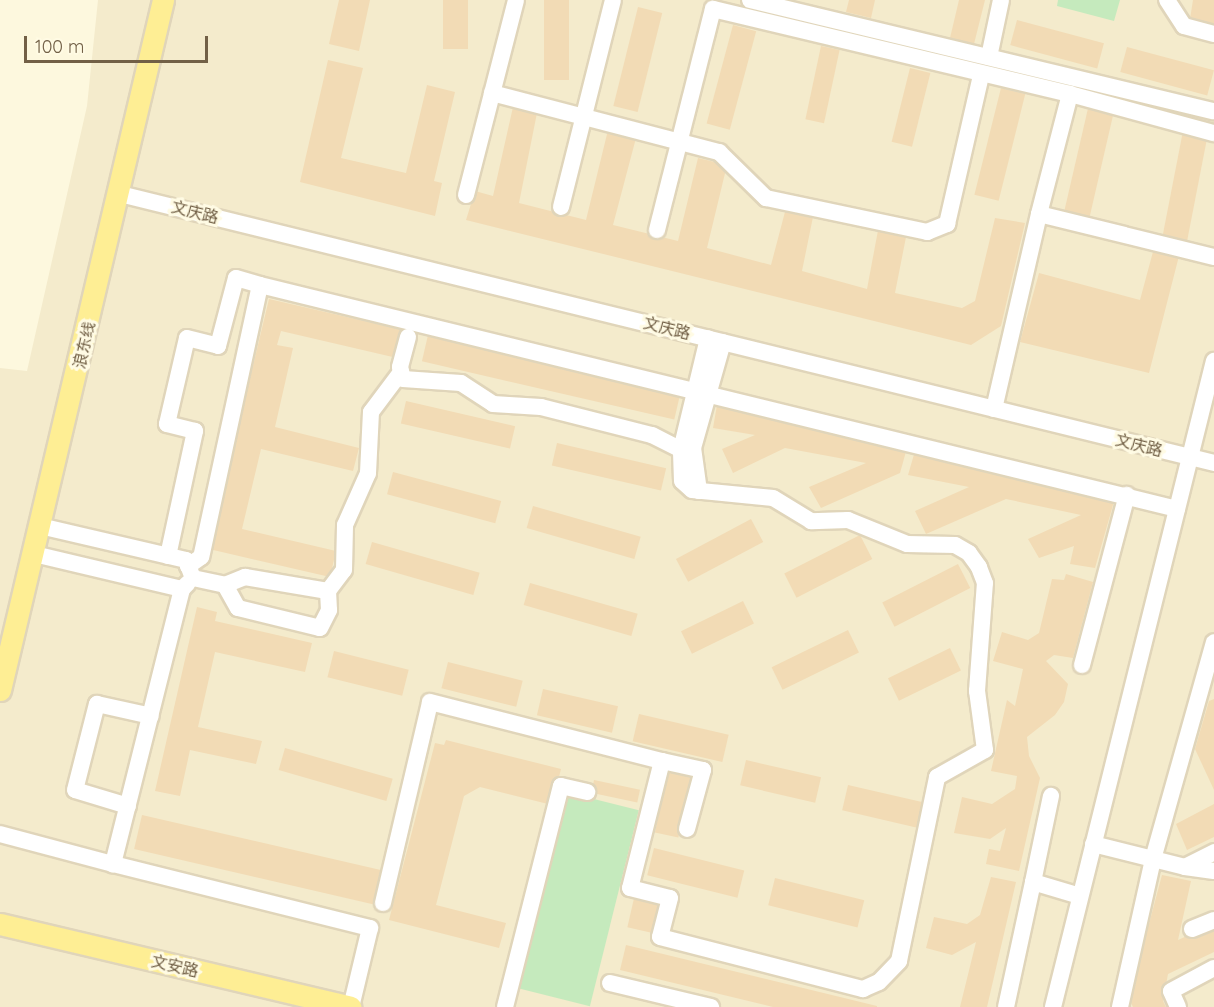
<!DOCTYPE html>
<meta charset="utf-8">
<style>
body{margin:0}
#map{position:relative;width:1214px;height:1007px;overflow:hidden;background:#fdf8de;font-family:Quicksand,"Noto Sans SC",sans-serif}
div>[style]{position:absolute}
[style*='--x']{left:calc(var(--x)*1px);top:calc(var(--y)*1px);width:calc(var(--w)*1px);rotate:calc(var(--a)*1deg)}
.residential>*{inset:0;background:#f4ebcc}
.green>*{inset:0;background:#c5eabd;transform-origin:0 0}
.building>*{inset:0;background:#f2dbb5;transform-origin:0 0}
.roads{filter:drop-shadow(2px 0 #e0d5ba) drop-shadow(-2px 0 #e0d5ba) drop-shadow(0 2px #e0d5ba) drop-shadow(0 -2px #e0d5ba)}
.minor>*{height:16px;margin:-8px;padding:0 8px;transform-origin:8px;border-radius:8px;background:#fff}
.major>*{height:21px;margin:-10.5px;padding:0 10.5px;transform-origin:10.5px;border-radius:10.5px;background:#feee94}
span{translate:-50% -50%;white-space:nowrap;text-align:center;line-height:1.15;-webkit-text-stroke:6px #fffbe4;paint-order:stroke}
.street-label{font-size:16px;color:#726046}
.scale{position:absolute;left:24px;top:36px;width:184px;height:27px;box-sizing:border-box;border:3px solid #726046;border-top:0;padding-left:8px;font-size:18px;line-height:21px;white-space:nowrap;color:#726046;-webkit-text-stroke:4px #fffbe4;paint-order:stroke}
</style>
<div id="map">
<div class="residential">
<div style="clip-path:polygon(98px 0,1214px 0,1214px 1007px,0 1007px,0 368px,27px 371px,87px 106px)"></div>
</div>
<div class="green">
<div style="clip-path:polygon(1058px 0,1120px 0,1114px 21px,1057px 6px)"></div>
<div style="left:566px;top:792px;width:75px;height:202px;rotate:14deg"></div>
</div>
<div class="building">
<div style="clip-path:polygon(339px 0,370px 0,359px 51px,329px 44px)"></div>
<div style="left:443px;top:0;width:25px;height:49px"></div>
<div style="left:544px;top:0;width:25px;height:80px"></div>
<div style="clip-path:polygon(849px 0,875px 0,871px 18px,846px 12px)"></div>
<div style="clip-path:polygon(959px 0,985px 0,974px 44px,950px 38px)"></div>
<div style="clip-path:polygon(1193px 0,1214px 0,1214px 25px,1190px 19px)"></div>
<div style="left:638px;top:7px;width:25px;height:102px;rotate:14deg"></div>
<div style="left:1017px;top:20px;width:90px;height:26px;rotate:15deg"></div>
<div style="left:733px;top:25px;width:24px;height:102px;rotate:15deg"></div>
<div style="left:821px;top:46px;width:19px;height:75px;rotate:12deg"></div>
<div style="left:1127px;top:47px;width:90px;height:26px;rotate:15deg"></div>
<div style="clip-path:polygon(328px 60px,363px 68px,341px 158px,406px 173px,427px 85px,455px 92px,434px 181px,442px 183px,435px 216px,300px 182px)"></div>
<div style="left:910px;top:68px;width:21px;height:76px;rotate:14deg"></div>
<div style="left:1001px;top:88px;width:25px;height:110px;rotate:14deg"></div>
<div style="left:1089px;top:104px;width:26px;height:110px;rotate:13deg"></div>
<div style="clip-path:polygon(513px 107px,537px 113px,519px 203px,586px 220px,608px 130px,636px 138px,613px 225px,678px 241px,698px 158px,727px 165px,707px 248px,771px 265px,786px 208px,814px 212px,802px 271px,867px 289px,879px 225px,907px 232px,895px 293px,962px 308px,975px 301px,995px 218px,1025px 223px,1001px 326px,971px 345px,466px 220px,475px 191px,493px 196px)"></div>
<div style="left:1183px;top:131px;width:25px;height:109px;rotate:11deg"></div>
<div style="clip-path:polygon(1154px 248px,1179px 256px,1149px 373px,1020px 342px,1039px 273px,1140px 300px)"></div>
<div style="clip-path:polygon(269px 299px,403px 330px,397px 358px,281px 331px,277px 345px,293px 348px,275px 427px,359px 448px,353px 471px,261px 449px,242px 529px,336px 551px,330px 577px,209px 549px)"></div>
<div style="left:428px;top:335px;width:259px;height:27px;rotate:13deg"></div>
<div style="left:406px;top:401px;width:112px;height:23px;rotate:13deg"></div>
<div style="clip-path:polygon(717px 405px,907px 448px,900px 473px,821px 508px,809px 487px,866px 463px,785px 448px,733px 473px,722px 449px,755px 435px,713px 428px)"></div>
<div style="left:557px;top:443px;width:112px;height:23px;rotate:13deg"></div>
<div style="clip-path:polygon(915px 451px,1115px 498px,1095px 568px,1070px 564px,1074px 546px,1039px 558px,1028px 539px,1081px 515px,1006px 499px,926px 534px,915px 511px,969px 487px,908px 475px)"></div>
<div style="left:393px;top:472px;width:112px;height:23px;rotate:15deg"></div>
<div style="left:533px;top:506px;width:112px;height:23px;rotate:16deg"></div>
<div style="left:751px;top:519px;width:26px;height:85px;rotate:62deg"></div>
<div style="left:860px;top:535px;width:27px;height:85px;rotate:63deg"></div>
<div style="left:372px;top:542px;width:112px;height:23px;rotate:16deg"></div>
<div style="left:958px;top:564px;width:27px;height:85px;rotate:63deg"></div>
<div style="clip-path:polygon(1066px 574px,1093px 582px,1073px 658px,1054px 655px,1046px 661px,1068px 684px,1064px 702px,1055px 715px,1027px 737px,1029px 756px,1040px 778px,1019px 871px,986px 864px,989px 849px,1000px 851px,1006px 828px,990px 839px,954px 833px,962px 797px,992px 804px,1015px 789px,1017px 776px,991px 771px,1007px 700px,1015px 706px,1023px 669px,993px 661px,1002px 632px,1028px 640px,1039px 633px,1052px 579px,1064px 580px)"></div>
<div style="left:530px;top:583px;width:112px;height:23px;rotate:16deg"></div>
<div style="left:743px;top:601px;width:25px;height:69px;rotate:64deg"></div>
<div style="clip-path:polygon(197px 607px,217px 612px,215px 621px,312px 643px,305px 672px,215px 652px,198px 727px,262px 741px,256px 764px,190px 750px,180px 796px,155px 791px)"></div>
<div style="left:848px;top:630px;width:25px;height:85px;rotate:64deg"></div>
<div style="left:950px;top:648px;width:25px;height:69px;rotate:64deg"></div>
<div style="left:334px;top:651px;width:77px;height:27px;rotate:14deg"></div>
<div style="left:448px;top:662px;width:77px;height:27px;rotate:14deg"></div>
<div style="left:543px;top:689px;width:77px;height:27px;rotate:13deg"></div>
<div style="clip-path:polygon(1214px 699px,1214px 790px,1195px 749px,1209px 701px)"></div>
<div style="left:639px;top:714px;width:92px;height:28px;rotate:13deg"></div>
<div style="clip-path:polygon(446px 740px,561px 769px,552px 805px,480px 787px,464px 796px,436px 905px,506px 923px,499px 948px,389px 920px,435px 743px,444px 745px)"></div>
<div style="left:285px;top:748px;width:112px;height:23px;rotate:16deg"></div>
<div style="left:746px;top:760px;width:77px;height:26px;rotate:13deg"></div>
<div style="left:668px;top:771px;width:24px;height:63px;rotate:12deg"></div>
<div style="left:594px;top:780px;width:47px;height:13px;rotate:12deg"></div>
<div style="left:848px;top:785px;width:77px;height:26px;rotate:13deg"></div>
<div style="clip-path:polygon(1214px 804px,1214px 837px,1187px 850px,1176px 824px)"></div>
<div style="left:142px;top:815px;width:245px;height:35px;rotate:13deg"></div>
<div style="left:654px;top:848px;width:93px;height:28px;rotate:14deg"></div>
<div style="clip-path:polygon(1162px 875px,1191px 881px,1178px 940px,1214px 924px,1214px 952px,1168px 974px,1163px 1001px,1166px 1007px,1133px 1007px,1129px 999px)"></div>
<div style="clip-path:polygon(991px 877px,1016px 882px,987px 1007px,960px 1007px,976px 942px,952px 955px,926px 948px,934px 917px,967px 924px,980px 915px)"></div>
<div style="left:775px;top:878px;width:92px;height:28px;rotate:14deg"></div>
<div style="left:635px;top:894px;width:27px;height:34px;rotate:13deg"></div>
<div style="clip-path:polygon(626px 945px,877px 1006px,877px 1007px,773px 1007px,620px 970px)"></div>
</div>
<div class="roads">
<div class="minor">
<div style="--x:750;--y:0;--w:477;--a:13.5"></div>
<div style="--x:1167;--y:0;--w:31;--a:57"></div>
<div style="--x:1184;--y:26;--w:31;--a:15"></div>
<div style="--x:989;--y:57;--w:58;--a:-78.1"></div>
<div style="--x:492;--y:93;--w:235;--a:14.6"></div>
<div style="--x:719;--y:152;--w:66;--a:44.4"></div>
<div style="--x:766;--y:198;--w:165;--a:11.9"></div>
<div style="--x:927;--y:232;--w:22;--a:-22"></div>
<div style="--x:947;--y:224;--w:152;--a:-77.1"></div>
<div style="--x:1070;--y:94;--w:124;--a:104.5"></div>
<div style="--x:1039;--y:214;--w:180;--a:13.8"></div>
<div style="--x:120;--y:194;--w:1127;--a:13.81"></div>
<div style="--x:466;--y:195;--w:201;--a:-75.6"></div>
<div style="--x:561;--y:207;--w:213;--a:-75.9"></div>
<div style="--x:657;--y:230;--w:228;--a:-75.8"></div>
<div style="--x:713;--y:9;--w:367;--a:13.4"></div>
<div style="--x:1070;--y:94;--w:149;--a:15.2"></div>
<div style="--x:260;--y:285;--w:944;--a:13.73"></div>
<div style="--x:408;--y:337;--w:31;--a:105"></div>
<div style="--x:400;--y:367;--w:12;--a:76"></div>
<div style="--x:403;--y:379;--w:58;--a:3.9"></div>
<div style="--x:461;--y:383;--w:38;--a:33"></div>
<div style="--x:493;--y:404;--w:48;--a:3.6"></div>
<div style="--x:541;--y:407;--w:114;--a:14.2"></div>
<div style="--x:652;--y:435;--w:33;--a:27"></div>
<div style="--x:681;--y:450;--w:115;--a:-76.4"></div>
<div style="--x:994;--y:409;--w:200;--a:-77"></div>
<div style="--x:699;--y:491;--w:43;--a:-97.9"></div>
<div style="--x:693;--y:448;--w:110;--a:-74.2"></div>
<div style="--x:40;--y:526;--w:150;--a:13.1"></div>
<div style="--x:186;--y:560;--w:19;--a:69"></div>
<div style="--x:193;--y:578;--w:33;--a:12"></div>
<div style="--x:225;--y:585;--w:22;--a:-22"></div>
<div style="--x:245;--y:577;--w:84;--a:9.6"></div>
<div style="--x:328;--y:591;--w:26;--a:-53"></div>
<div style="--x:344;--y:570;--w:45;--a:-88.7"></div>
<div style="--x:345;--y:525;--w:57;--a:-66.1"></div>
<div style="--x:368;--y:473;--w:61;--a:-87.2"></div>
<div style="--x:371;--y:412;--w:50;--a:-53.1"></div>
<div style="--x:34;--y:554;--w:152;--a:13.3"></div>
<div style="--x:182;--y:589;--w:8;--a:-45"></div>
<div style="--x:168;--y:556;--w:128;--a:-77.8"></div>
<div style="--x:195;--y:431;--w:29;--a:-166"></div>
<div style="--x:167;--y:424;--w:88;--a:-76.9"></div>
<div style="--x:187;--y:338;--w:32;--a:14"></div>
<div style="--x:218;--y:346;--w:70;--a:-75.2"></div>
<div style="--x:236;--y:278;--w:25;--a:16"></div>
<div style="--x:260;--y:285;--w:278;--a:102.2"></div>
<div style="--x:201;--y:557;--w:16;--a:145"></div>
<div style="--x:225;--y:585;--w:26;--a:61"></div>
<div style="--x:238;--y:608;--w:84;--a:13.7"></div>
<div style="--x:320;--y:628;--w:20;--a:-63"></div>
<div style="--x:329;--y:610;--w:19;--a:-93"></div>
<div style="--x:182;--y:589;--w:284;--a:104.1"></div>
<div style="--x:113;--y:864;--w:265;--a:14"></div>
<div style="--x:370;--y:928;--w:81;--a:103.5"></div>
<div style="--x:1082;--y:665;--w:176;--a:-75.2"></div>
<div style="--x:662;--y:761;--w:42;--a:12.4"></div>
<div style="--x:703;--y:770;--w:61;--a:105.2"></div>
<div style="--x:128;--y:806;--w:55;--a:-163.2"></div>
<div style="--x:75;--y:790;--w:89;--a:-75.7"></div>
<div style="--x:97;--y:704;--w:55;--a:12.5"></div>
<div style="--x:0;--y:834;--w:117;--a:14.9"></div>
<div style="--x:1093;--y:844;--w:95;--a:14"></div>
<div style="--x:1185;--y:867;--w:33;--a:-27"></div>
<div style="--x:1185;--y:867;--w:29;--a:8"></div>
<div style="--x:1033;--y:882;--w:88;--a:-78.2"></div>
<div style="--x:383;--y:903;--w:206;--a:-76.8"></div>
<div style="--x:430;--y:702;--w:239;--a:14.3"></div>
<div style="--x:662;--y:761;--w:131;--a:104.1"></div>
<div style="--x:630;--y:888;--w:41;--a:14"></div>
<div style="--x:670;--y:898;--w:40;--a:104.4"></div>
<div style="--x:660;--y:937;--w:210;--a:14.4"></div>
<div style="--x:863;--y:989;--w:17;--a:-24"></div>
<div style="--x:879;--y:982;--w:29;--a:-46"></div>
<div style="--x:899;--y:961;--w:188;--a:-78.3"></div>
<div style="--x:937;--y:777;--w:55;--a:-29.4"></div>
<div style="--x:985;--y:750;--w:60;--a:-97.7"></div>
<div style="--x:977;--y:691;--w:108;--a:-85.8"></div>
<div style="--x:985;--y:583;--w:17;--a:-111"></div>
<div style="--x:979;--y:567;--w:17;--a:-126"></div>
<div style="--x:969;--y:553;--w:16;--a:-150"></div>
<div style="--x:955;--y:545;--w:48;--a:-178.8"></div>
<div style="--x:907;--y:544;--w:64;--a:-157.9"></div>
<div style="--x:848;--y:520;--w:37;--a:178"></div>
<div style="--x:811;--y:521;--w:44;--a:-148.8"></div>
<div style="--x:773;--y:498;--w:81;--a:-174.4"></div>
<div style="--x:692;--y:490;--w:13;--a:-138"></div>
<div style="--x:682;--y:481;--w:31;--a:-92"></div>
<div style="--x:1192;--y:929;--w:24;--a:-22"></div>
<div style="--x:610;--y:983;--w:104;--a:13.4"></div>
<div style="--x:505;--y:1007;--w:228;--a:-75.8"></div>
<div style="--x:561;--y:786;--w:27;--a:13"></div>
<div style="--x:1006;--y:1007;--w:128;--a:-77.8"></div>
<div style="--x:1033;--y:882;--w:49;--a:16.6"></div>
<div style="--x:1053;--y:1007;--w:666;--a:-76.01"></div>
<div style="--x:1120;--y:1007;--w:152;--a:-77.4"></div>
<div style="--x:1153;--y:859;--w:225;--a:-74.3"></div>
<div style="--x:1178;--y:1007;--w:17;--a:-114"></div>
<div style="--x:1171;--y:991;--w:49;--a:-28.1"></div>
</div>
<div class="major">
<div style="--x:0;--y:690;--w:709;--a:-76.71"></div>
<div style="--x:0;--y:924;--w:360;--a:13.3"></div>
</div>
</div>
<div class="street-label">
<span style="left:195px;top:212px;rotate:14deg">文庆路</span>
<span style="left:667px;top:328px;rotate:14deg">文庆路</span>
<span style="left:84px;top:345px;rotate:-77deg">浪东线</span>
<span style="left:1139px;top:445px;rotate:14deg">文庆路</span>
<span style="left:175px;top:966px;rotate:13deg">文安路</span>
</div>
<div class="scale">100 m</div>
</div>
